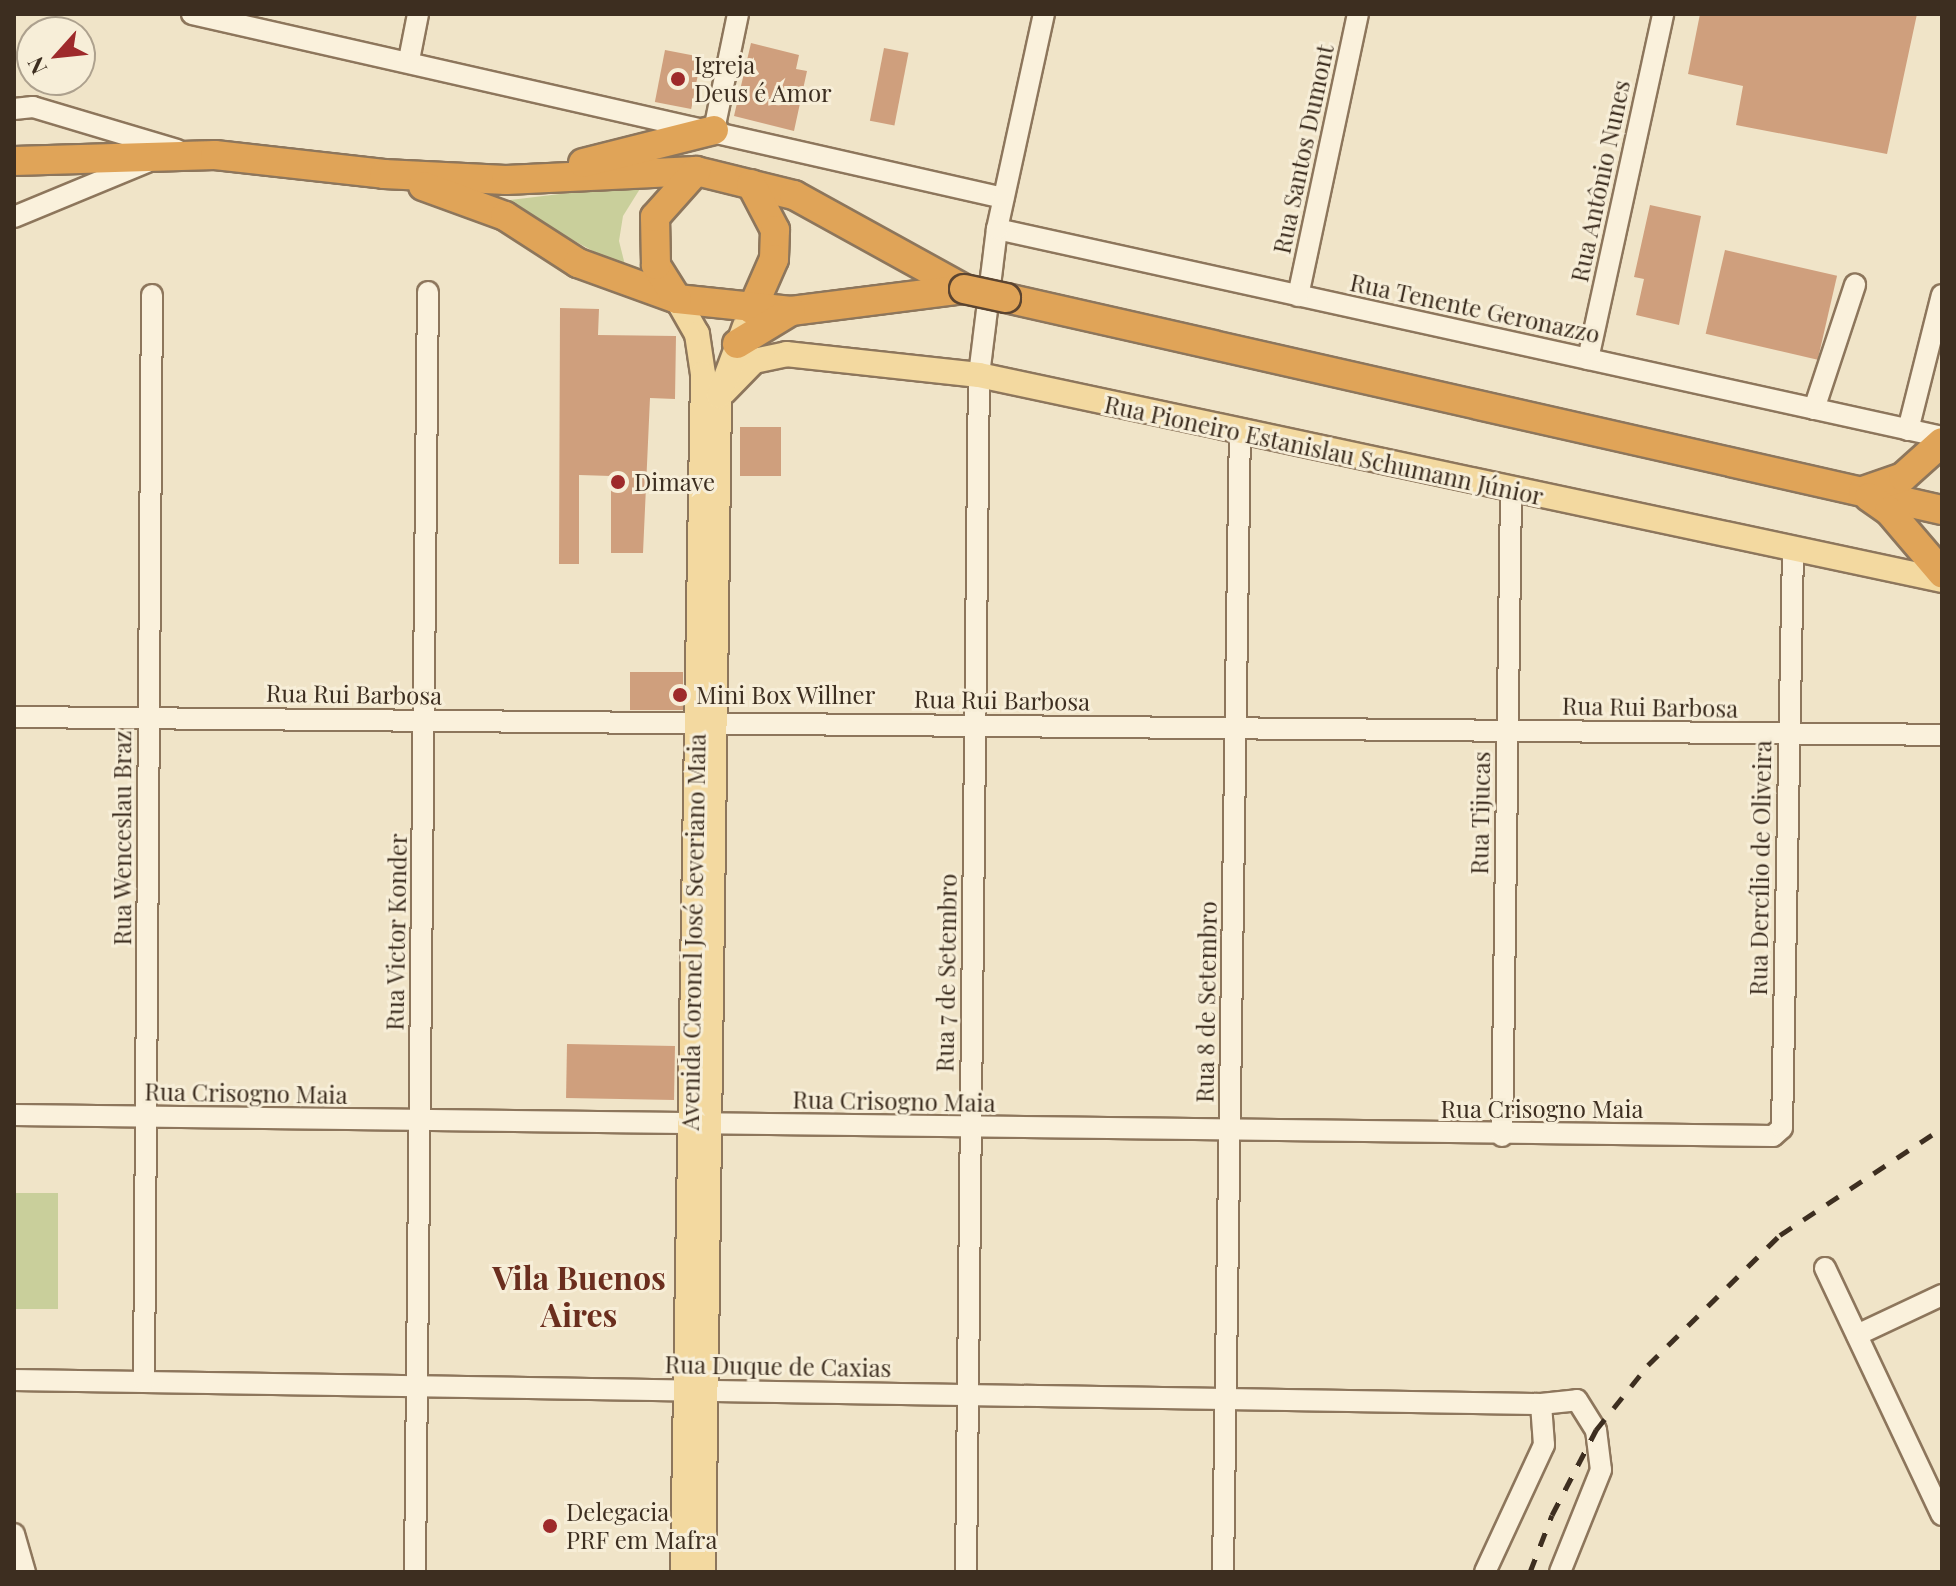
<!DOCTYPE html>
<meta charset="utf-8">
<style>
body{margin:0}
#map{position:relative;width:1956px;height:1586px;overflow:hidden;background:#f0e4c8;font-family:"Playfair Display",serif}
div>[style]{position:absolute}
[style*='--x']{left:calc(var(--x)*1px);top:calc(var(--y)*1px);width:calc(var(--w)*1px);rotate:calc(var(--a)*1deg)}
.green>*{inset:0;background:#c9cf9b;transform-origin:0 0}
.building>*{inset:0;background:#cf9f7d;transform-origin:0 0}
.roads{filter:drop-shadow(2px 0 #8d765c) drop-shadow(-2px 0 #8d765c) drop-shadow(0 2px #8d765c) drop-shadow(0 -2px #8d765c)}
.minor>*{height:20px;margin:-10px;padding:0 10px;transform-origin:10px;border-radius:10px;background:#faf1dc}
.major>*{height:24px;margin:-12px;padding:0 12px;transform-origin:12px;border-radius:12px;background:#f3d9a0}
.highway>*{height:28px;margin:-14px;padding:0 14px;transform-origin:14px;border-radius:14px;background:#e0a458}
.rail>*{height:5px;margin-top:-2.5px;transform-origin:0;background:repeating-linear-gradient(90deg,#3d2e20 0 14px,transparent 0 28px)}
.bridges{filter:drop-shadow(2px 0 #5b4430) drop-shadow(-2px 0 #5b4430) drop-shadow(0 2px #5b4430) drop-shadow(0 -2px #5b4430)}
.highway-bridge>*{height:28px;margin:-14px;padding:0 14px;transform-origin:14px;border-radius:14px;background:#e0a458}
.dots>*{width:22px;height:22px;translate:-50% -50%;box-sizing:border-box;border:4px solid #f7eed8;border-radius:50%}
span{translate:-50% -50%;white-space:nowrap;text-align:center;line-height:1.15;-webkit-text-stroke:6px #f7eed8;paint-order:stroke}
.poi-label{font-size:24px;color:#3d2e20}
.left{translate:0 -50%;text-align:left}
.street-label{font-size:24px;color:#3d2e20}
.district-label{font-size:32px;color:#6b2e1e;font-weight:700}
.frame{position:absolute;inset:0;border:16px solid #3d2e20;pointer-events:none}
.north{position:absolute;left:16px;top:16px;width:80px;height:80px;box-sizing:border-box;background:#f7eed8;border:2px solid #ada18e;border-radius:50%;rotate:243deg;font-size:22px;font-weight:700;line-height:32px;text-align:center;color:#3d2e20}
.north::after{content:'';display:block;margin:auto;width:28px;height:36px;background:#9e2a2b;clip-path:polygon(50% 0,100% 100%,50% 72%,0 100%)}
</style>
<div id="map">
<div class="green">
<div style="clip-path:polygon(643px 184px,623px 216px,619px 241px,626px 269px,501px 201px)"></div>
<div style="left:14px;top:1193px;width:44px;height:116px"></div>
</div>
<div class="building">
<div style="clip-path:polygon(1700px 14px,1917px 14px,1887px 154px,1736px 125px,1743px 86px,1688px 74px)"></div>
<div style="clip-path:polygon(751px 43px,799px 55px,796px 69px,807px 71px,794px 131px,734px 116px)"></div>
<div style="left:884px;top:48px;width:25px;height:74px;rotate:11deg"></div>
<div style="left:665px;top:50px;width:37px;height:53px;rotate:11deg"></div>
<div style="clip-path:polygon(1650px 205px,1701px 216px,1679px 325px,1636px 315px,1644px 279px,1634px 277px)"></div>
<div style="left:1725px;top:250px;width:115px;height:86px;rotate:13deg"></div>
<div style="clip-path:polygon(560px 308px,599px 309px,598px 335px,676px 336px,675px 399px,650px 398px,643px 553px,611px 553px,611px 476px,579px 475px,579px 564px,559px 564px)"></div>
<div style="left:740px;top:427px;width:41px;height:49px"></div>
<div style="left:630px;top:672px;width:53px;height:38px"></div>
<div style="left:567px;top:1044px;width:108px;height:54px;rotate:1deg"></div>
</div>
<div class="roads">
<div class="minor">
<div style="--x:192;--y:14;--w:832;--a:12.78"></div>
<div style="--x:409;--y:60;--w:47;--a:-78.9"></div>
<div style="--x:14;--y:109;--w:19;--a:-6"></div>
<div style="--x:33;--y:107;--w:150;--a:16.6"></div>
<div style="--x:714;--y:130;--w:118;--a:-78.3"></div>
<div style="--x:14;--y:217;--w:144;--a:-22.5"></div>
<div style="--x:997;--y:229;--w:968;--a:12.41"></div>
<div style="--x:1298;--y:296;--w:288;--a:-78"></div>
<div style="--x:1588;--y:359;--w:353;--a:-77.7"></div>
<div style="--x:1814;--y:409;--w:131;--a:-71.7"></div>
<div style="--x:1908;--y:430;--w:139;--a:-75.9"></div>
<div style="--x:14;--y:717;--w:1928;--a:0.53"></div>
<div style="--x:14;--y:1115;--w:1759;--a:0.68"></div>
<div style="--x:1773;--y:1136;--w:12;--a:-42"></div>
<div style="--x:1782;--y:1128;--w:579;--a:-88.91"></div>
<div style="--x:1502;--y:1136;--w:645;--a:-89.2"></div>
<div style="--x:1825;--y:1268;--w:273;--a:64.7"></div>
<div style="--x:1857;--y:1335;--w:94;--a:-25.2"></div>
<div style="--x:14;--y:1380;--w:1527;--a:0.9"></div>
<div style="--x:1541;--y:1404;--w:36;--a:-6"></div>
<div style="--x:1577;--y:1400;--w:36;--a:58"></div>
<div style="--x:1596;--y:1430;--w:40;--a:82.9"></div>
<div style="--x:1601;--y:1470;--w:110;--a:111.9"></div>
<div style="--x:144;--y:1382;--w:1087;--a:-89.58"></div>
<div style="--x:14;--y:1534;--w:40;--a:74"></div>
<div style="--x:415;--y:1572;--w:1280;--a:-89.42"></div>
<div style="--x:966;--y:1572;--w:1197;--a:-89.38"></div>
<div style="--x:979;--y:375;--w:147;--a:-83"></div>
<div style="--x:997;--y:229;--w:220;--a:-77.7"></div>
<div style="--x:1223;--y:1572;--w:1140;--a:-89.15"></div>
<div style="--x:1485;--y:1572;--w:140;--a:-65.1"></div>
<div style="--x:1544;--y:1445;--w:41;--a:-94.2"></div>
</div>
<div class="major">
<div style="--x:677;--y:299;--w:40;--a:60.3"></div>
<div style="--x:697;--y:334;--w:40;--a:81.5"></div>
<div style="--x:703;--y:374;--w:1198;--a:90.96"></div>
<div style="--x:724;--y:392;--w:43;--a:-45.9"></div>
<div style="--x:754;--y:361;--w:33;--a:-12"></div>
<div style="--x:786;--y:354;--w:194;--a:6.2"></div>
<div style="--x:979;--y:375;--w:985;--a:12.02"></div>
<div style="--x:703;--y:1572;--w:1176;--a:-89.22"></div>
<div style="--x:719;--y:396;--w:75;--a:-69.6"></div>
</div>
<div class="highway">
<div style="--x:14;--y:161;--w:201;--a:-1.7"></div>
<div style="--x:215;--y:155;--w:170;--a:6.4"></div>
<div style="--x:384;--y:174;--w:122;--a:2.8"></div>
<div style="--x:506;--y:180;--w:190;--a:-2.7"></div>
<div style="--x:696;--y:171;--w:101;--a:13.8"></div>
<div style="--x:794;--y:195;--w:194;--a:28.9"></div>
<div style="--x:583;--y:163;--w:135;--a:-14.1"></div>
<div style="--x:751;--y:184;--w:52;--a:62.4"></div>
<div style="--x:775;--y:230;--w:29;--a:92"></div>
<div style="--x:774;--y:259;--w:55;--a:113.7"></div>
<div style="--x:423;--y:186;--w:87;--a:20.1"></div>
<div style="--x:505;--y:216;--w:87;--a:32.8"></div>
<div style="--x:578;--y:263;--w:105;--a:20"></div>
<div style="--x:677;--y:299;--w:115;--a:6"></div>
<div style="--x:791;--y:311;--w:174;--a:-7.2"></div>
<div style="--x:1006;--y:298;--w:960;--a:12.76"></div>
<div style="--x:677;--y:299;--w:40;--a:-122"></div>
<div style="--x:656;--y:265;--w:48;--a:-91.2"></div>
<div style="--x:655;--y:217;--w:62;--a:-48.3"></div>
<div style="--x:737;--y:344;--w:63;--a:-31.4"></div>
<div style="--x:1863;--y:491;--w:42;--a:-19.3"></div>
<div style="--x:1903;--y:477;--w:52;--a:-41.9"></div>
<div style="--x:1869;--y:497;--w:24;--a:35"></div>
<div style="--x:1889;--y:511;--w:82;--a:49.5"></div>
</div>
</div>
<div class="rail">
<div style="--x:1530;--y:1572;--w:61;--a:-68.9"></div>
<div style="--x:1552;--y:1515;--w:96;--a:-62.6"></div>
<div style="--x:1596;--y:1430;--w:83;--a:-51.3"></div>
<div style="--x:1648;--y:1365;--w:185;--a:-44.6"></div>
<div style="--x:1780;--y:1235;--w:194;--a:-33.4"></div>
</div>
<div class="bridges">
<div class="highway-bridge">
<div style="--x:964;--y:289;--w:43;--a:12.1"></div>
</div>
</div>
<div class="dots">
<div style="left:678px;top:79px;background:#9e2a2b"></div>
<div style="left:618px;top:482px;background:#9e2a2b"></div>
<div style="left:680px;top:695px;background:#9e2a2b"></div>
<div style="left:550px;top:1526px;background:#9e2a2b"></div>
</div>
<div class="poi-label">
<span class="left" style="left:694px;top:79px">Igreja<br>Deus é Amor</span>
<span class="left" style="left:634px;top:482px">Dimave</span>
<span class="left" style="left:696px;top:695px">Mini Box Willner</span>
<span class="left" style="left:566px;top:1526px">Delegacia<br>PRF em Mafra</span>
</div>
<div class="street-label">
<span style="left:1303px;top:149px;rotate:-78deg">Rua Santos Dumont</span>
<span style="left:1600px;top:181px;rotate:-78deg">Rua Antônio Nunes</span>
<span style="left:1475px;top:308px;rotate:12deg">Rua Tenente Geronazzo</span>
<span style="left:1324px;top:450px;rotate:12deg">Rua Pioneiro Estanislau Schumann Júnior</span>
<span style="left:354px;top:694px;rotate:1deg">Rua Rui Barbosa</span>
<span style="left:1002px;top:700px;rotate:1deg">Rua Rui Barbosa</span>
<span style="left:1650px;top:707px;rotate:1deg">Rua Rui Barbosa</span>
<span style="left:1480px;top:813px;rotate:-89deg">Rua Tijucas</span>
<span style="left:122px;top:838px;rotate:-90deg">Rua Wenceslau Braz</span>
<span style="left:1760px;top:868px;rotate:-89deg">Rua Dercílio de Oliveira</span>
<span style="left:396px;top:932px;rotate:-89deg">Rua Victor Konder</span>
<span style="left:693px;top:932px;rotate:-89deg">Avenida Coronel José Severiano Maia</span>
<span style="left:946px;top:973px;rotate:-89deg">Rua 7 de Setembro</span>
<span style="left:1206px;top:1002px;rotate:-89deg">Rua 8 de Setembro</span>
<span style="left:246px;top:1093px;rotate:1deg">Rua Crisogno Maia</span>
<span style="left:894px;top:1101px;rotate:1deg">Rua Crisogno Maia</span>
<span style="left:1542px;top:1109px">Rua Crisogno Maia</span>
<span style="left:778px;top:1366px;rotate:1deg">Rua Duque de Caxias</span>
</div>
<div class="district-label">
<span style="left:579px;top:1296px">Vila Buenos<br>Aires</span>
</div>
<div class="frame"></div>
<div class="north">N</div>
</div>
